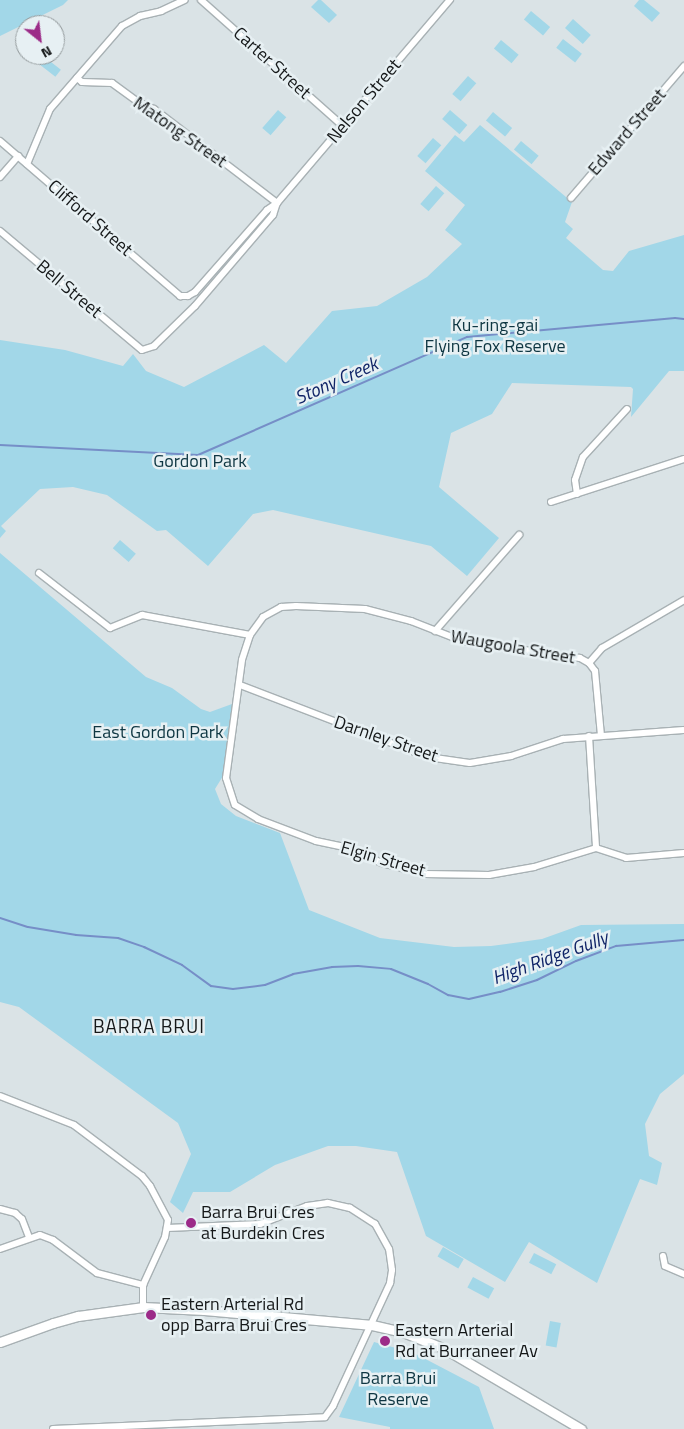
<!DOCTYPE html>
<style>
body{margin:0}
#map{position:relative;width:684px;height:1429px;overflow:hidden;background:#dae3e6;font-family:"Titillium Web",sans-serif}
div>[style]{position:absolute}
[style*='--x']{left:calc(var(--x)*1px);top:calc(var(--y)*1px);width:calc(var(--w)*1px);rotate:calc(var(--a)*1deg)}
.green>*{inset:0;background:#a2d7e8;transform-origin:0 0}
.stream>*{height:2px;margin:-1px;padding:0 1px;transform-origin:1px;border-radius:1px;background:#768ec7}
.roads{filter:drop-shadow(1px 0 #a8b1b4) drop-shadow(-1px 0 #a8b1b4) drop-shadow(0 1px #a8b1b4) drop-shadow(0 -1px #a8b1b4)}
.minor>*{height:6px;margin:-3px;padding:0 3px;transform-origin:3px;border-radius:3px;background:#fff}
.secondary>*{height:9px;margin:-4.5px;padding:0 4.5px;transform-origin:4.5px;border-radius:4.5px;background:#fff}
.dots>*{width:14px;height:14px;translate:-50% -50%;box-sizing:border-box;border:2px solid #e7f0f3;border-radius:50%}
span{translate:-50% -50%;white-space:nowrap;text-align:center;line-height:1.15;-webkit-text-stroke:5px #e7f0f3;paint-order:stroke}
.street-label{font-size:18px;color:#151819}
.park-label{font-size:18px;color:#0e3642}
.poi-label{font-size:18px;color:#151819}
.left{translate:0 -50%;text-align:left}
.water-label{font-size:19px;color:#102467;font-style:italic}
.neighbourhood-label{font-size:19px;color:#151819;letter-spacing:1px}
.north{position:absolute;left:15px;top:15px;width:50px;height:50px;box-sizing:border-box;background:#e7f0f3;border:1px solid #939a9c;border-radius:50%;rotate:151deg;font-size:14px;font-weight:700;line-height:20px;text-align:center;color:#151819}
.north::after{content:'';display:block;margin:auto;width:18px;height:22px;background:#9c2b88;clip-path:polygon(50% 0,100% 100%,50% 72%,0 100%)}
</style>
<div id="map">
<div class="green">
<div style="clip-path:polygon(0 0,68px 0,63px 5px,0 36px)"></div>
<div style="clip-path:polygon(318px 0,321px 0,337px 15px,329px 23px,311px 7px)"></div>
<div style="clip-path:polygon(639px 0,644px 0,660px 13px,652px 22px,634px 6px)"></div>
<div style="left:531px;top:11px;width:25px;height:11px;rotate:40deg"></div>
<div style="left:573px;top:19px;width:24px;height:12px;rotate:42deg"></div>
<div style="left:563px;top:39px;width:24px;height:11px;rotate:38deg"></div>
<div style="left:501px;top:40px;width:23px;height:11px;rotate:40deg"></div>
<div style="left:42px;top:55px;width:24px;height:9px;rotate:38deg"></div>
<div style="left:468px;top:76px;width:11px;height:24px;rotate:41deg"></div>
<div style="left:278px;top:110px;width:11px;height:24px;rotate:41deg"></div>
<div style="left:450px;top:110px;width:23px;height:12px;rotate:41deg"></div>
<div style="left:493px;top:112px;width:25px;height:11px;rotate:40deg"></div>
<div style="clip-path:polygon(480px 125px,572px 202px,565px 222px,573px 229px,566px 238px,603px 270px,613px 271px,629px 251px,684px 235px,684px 371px,669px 371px,631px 417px,633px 389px,631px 387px,512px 383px,492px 414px,451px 433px,439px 487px,499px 538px,467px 576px,431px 546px,273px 510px,253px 514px,208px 566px,166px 530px,157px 531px,107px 495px,73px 487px,40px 489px,1px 526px,6px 531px,0 538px,0 340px,65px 350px,123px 366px,133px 354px,146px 371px,184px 387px,264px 345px,286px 363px,332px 311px,377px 306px,427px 277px,462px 244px,445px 230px,465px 205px,425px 171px,455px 135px,464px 142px)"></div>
<div style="left:433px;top:138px;width:11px;height:24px;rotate:41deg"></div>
<div style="left:521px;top:141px;width:23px;height:11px;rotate:40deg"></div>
<div style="left:436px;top:186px;width:11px;height:24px;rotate:41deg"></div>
<div style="left:120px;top:540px;width:21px;height:11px;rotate:41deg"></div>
<div style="clip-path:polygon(0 553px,146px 677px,172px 688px,201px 709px,210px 712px,232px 704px,223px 776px,215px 789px,221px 804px,236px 816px,280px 833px,309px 910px,380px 938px,454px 947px,491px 946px,542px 939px,581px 925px,684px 924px,684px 1074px,660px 1094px,645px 1124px,649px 1156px,662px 1163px,657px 1185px,640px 1179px,597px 1283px,529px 1242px,505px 1282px,426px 1236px,397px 1152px,356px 1146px,328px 1146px,275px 1165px,230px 1192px,193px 1192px,183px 1213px,170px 1202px,191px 1154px,178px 1123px,19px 1007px,0 1002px)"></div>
<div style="left:443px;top:1247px;width:24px;height:11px;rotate:30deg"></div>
<div style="left:534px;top:1253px;width:25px;height:11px;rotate:27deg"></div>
<div style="left:473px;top:1277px;width:24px;height:12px;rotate:28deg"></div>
<div style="left:550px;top:1321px;width:11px;height:25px;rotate:10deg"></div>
<div style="clip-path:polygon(374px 1342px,414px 1353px,479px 1387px,494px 1429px,390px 1429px,390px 1427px,339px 1417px)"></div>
</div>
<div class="stream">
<div style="--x:0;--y:445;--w:198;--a:2.9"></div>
<div style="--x:198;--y:455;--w:294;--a:-23.7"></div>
<div style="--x:467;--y:337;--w:209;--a:-5.2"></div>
<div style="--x:675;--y:318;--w:9;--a:6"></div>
<div style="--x:0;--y:918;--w:29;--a:18"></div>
<div style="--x:28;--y:927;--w:49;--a:9.5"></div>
<div style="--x:76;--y:935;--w:42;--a:4.1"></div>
<div style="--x:118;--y:938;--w:28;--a:19"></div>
<div style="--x:144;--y:947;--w:42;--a:25.3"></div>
<div style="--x:182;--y:965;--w:36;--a:36"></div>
<div style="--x:211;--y:986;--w:22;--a:8"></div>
<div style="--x:233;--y:989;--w:32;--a:-7"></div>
<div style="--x:265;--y:985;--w:30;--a:-21"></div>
<div style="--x:293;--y:974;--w:40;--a:-10"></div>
<div style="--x:332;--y:967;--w:26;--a:-2"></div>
<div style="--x:358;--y:966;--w:33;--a:5"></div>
<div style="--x:391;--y:969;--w:40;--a:22"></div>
<div style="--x:428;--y:984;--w:23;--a:29"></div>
<div style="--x:448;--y:995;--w:21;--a:11"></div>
<div style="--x:469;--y:999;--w:32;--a:-13"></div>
<div style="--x:500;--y:992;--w:39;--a:-18"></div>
<div style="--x:537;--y:980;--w:43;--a:-26"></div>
<div style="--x:576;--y:961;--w:43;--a:-20.6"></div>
<div style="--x:616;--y:946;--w:68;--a:-5"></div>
</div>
<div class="roads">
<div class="minor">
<div style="--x:201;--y:0;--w:190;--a:41.6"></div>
<div style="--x:77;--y:78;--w:6;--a:39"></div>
<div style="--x:82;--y:82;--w:30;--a:2"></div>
<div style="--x:112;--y:83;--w:32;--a:36"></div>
<div style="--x:138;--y:102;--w:17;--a:24"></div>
<div style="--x:154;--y:109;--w:155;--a:37.4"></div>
<div style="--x:0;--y:141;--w:238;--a:40.7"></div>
<div style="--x:180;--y:296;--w:8;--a:0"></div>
<div style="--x:188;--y:296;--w:8;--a:-30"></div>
<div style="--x:195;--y:292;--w:109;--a:-48.7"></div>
<div style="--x:267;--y:210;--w:12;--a:-35"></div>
<div style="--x:277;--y:203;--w:267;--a:-49.6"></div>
<div style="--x:27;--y:164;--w:60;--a:-67.3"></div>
<div style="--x:50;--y:109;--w:110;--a:-49.1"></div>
<div style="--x:122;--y:26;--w:21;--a:-29"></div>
<div style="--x:140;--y:16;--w:22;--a:-13"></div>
<div style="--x:161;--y:11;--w:26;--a:-25"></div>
<div style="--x:0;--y:177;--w:28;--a:-49"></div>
<div style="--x:571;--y:198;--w:174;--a:-49.4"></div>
<div style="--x:0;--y:231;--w:185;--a:40"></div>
<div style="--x:142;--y:350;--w:13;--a:-18"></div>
<div style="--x:154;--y:346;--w:57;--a:-44.3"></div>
<div style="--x:195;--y:306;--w:120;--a:-49.4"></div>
<div style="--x:273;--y:215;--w:13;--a:-72"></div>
<div style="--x:577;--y:494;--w:14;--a:-98"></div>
<div style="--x:575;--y:480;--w:24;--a:-71"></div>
<div style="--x:583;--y:457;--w:65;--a:-47.5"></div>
<div style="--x:551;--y:502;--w:140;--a:-17.9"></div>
<div style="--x:39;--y:573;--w:90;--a:37.8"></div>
<div style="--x:110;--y:628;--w:35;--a:-22"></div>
<div style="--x:142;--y:615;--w:110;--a:10.5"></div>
<div style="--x:250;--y:635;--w:22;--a:-54"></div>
<div style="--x:263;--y:617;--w:21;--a:-29"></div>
<div style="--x:281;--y:607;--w:15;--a:-4"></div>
<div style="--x:296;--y:606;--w:69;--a:2.5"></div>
<div style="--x:365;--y:609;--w:48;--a:14.6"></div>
<div style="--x:411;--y:621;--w:55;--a:21.4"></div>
<div style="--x:462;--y:641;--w:119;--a:8.2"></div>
<div style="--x:580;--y:658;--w:10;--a:29"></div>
<div style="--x:589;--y:663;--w:10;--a:53"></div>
<div style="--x:595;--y:671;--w:65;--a:84.7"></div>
<div style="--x:435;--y:631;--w:128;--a:-48.8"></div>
<div style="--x:250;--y:635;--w:26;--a:108"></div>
<div style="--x:242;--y:660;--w:119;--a:97.7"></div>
<div style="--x:226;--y:778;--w:28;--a:72"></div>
<div style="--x:235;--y:805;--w:27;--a:31"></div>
<div style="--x:258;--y:819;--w:62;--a:20.8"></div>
<div style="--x:316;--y:841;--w:29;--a:12"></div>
<div style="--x:344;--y:847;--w:41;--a:22.8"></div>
<div style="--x:382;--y:863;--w:44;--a:14.3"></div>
<div style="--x:425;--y:874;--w:64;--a:0.9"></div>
<div style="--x:489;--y:875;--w:46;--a:-10.1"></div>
<div style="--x:534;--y:867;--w:65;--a:-17"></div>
<div style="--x:596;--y:848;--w:32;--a:18"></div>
<div style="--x:626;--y:858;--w:58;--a:-4.9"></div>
<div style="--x:589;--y:663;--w:20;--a:-49"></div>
<div style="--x:602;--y:648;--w:95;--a:-30.3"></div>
<div style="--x:240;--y:685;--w:201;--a:21"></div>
<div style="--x:428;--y:757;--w:42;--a:8.1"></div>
<div style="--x:470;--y:763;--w:42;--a:-9.7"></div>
<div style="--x:511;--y:756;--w:55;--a:-18.1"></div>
<div style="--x:563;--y:739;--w:121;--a:-4.3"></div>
<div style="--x:589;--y:736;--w:112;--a:86.4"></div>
<div style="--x:0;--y:1096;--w:79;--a:21.4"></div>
<div style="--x:74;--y:1125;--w:85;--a:36.9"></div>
<div style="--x:142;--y:1176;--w:13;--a:51"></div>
<div style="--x:150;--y:1186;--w:38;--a:62"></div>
<div style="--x:168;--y:1220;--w:17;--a:100"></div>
<div style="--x:165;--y:1237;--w:53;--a:114.6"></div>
<div style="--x:143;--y:1285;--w:22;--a:90"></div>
<div style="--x:0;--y:1209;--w:16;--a:15"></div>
<div style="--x:15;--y:1213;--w:9;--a:41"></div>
<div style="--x:22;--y:1219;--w:19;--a:69"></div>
<div style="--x:0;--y:1249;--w:42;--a:-19.3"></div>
<div style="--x:40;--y:1235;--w:14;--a:21"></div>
<div style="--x:53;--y:1240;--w:55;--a:36.9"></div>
<div style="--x:97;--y:1273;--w:48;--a:14.6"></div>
<div style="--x:663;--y:1256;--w:10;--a:79"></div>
<div style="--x:665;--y:1266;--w:21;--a:23"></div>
<div style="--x:53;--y:1429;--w:272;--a:-2.5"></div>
<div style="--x:325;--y:1417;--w:14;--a:-54"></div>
<div style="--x:333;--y:1406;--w:136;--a:-65.1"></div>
<div style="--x:390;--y:1283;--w:13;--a:-81"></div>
<div style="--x:392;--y:1270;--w:21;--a:-98"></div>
<div style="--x:389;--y:1249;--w:29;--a:-119"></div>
<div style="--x:375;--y:1224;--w:30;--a:-147"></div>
<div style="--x:350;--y:1208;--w:23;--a:-167"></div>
<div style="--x:328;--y:1203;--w:21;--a:172"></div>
<div style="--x:307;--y:1206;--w:50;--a:159"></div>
<div style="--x:260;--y:1224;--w:93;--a:177.5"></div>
</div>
<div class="secondary">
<div style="--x:0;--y:1342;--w:56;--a:-19.7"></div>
<div style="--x:53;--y:1323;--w:26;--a:-16"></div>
<div style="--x:78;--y:1316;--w:66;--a:-7.9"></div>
<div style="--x:143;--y:1307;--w:61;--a:2.8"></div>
<div style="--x:204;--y:1310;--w:169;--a:5.1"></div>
<div style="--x:372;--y:1325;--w:32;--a:13"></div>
<div style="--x:403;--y:1332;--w:45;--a:22"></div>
<div style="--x:445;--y:1349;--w:158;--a:30.5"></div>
</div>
</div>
<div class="dots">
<div style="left:191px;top:1223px;background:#9c2b88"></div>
<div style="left:151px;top:1315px;background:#9c2b88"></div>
<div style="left:385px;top:1341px;background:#9c2b88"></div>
</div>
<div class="street-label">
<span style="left:272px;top:63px;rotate:42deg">Carter Street</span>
<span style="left:364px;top:101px;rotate:-50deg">Nelson Street</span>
<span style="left:180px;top:132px;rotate:35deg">Matong Street</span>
<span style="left:627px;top:132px;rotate:-49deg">Edward Street</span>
<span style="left:90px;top:218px;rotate:41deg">Clifford Street</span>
<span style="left:69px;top:289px;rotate:40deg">Bell Street</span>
<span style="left:513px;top:647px;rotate:10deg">Waugoola Street</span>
<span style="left:386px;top:739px;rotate:19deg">Darnley Street</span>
<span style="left:383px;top:859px;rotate:16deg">Elgin Street</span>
</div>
<div class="park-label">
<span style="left:495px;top:336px">Ku-ring-gai<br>Flying Fox Reserve</span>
<span style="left:200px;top:461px">Gordon Park</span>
<span style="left:158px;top:732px">East Gordon Park</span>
<span style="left:398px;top:1389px">Barra Brui<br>Reserve</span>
</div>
<div class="poi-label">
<span class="left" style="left:201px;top:1223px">Barra Brui Cres<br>at Burdekin Cres</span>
<span class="left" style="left:161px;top:1315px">Eastern Arterial Rd<br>opp Barra Brui Cres</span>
<span class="left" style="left:395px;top:1341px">Eastern Arterial<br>Rd at Burraneer Av</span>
</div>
<div class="water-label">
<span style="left:336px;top:380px;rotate:-24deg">Stony Creek</span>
<span style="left:550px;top:957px;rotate:-20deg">High Ridge Gully</span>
</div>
<div class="neighbourhood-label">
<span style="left:149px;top:1026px">BARRA BRUI</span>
</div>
<div class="north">N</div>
</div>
